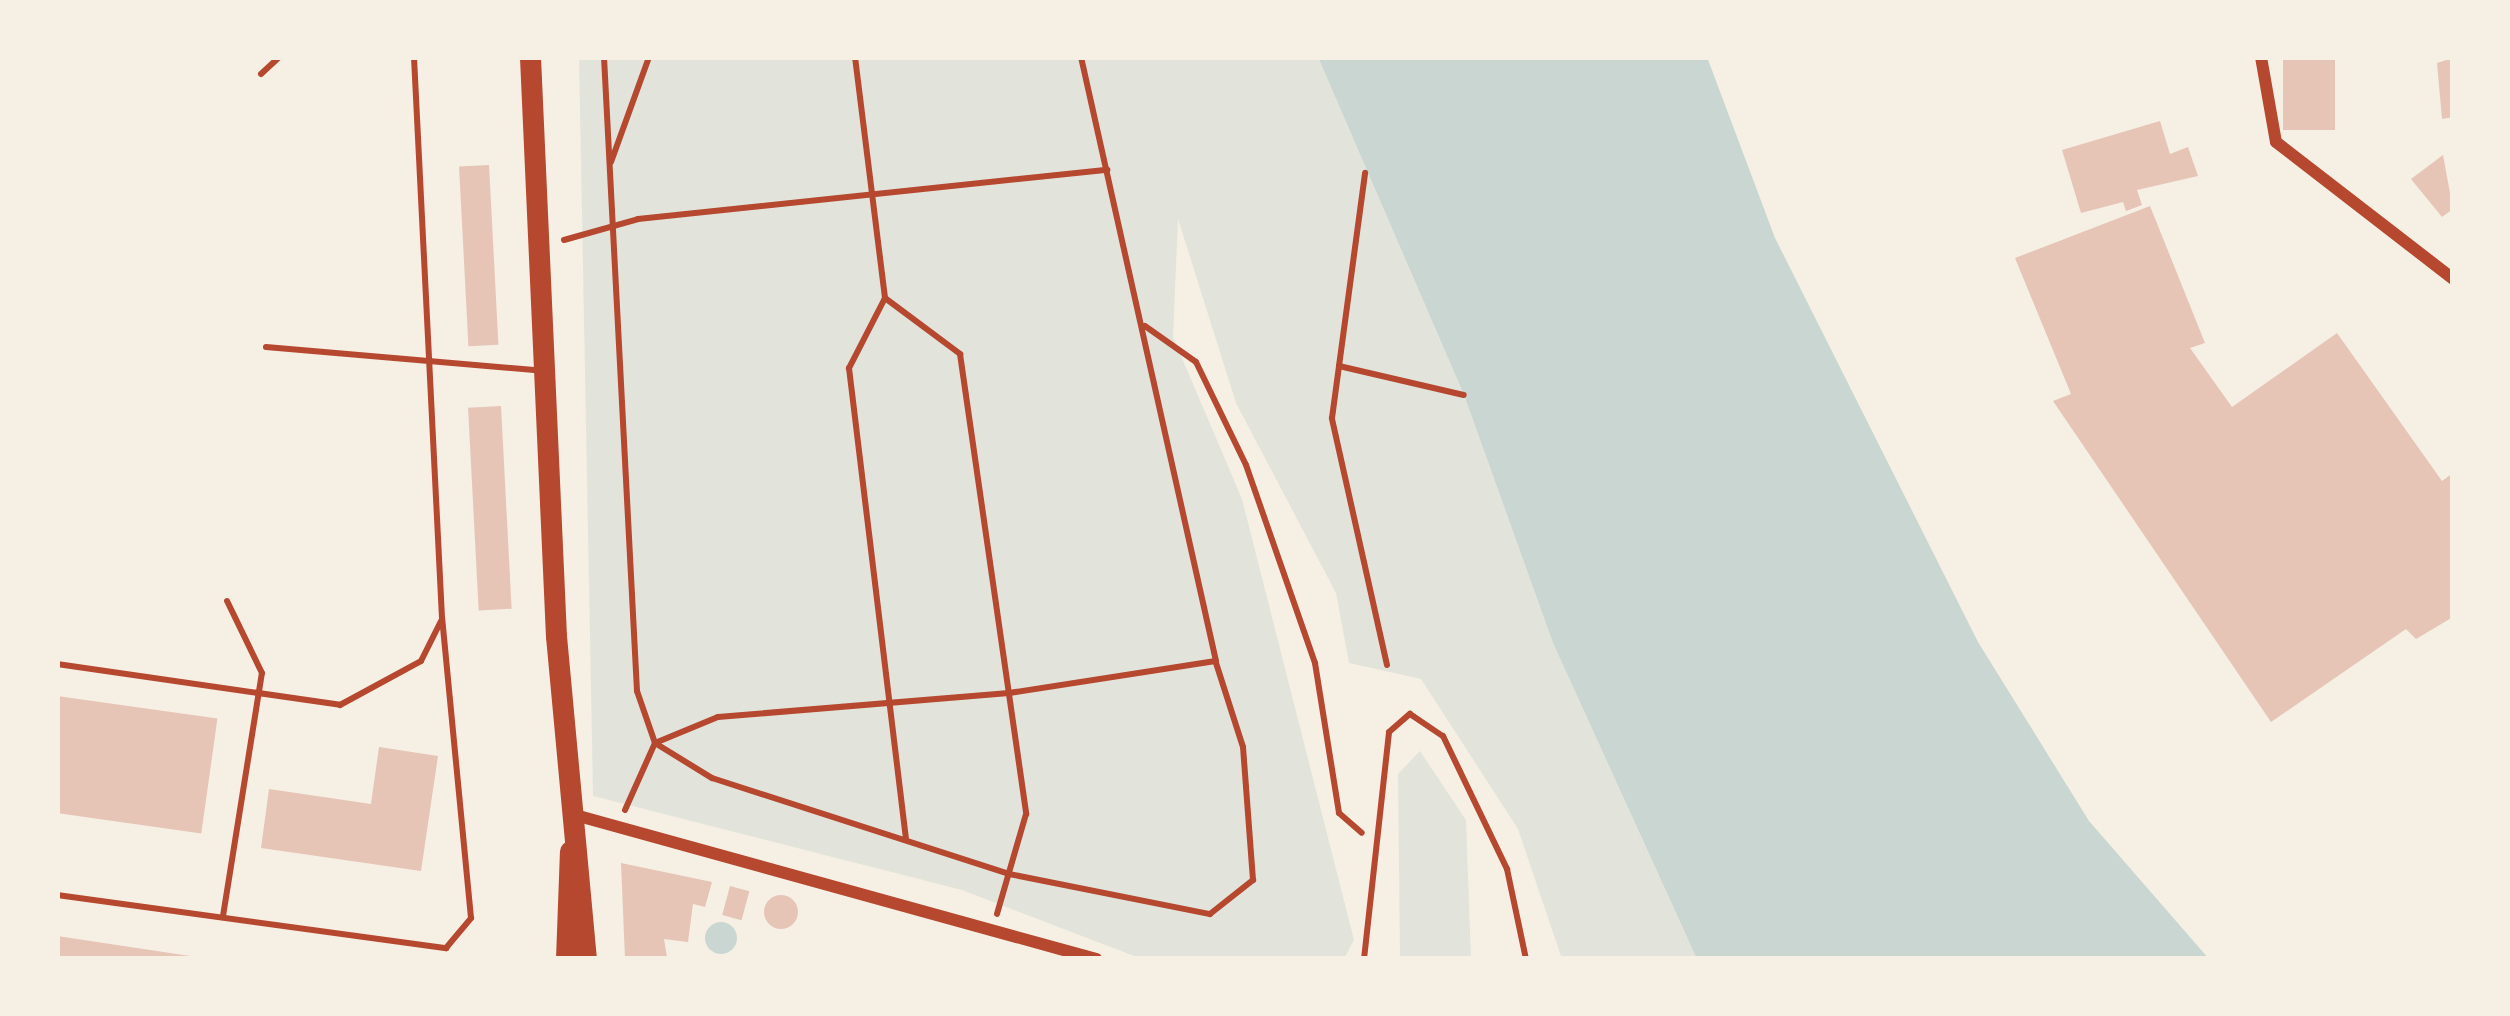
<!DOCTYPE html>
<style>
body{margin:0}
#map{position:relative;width:2510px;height:1016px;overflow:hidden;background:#f6efe4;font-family:Cabin,sans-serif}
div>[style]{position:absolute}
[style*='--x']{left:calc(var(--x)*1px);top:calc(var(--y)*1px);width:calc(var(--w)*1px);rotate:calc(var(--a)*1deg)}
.green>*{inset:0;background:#e2e4dc}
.water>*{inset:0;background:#c9d6d2}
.round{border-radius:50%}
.building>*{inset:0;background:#e6c5b7;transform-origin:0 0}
.path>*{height:6px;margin:-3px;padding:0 3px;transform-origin:3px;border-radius:3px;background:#b5482f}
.service>*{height:6px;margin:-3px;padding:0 3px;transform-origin:3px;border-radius:3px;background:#b5482f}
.minor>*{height:12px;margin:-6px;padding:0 6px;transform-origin:6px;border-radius:6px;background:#b5482f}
.primary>*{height:21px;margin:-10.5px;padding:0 10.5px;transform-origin:10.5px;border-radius:10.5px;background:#b5482f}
span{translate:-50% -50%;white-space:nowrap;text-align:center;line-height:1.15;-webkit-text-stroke:9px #f6efe4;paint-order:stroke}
.frame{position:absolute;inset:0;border:60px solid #f6efe4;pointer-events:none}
</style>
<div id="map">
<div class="green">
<div style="clip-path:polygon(579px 57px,1318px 57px,1464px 395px,1553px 643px,1697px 959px,1562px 959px,1518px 829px,1421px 679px,1349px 663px,1336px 593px,1236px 403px,1178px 219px,1173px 337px,1242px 499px,1354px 940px,1344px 959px,1142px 959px,962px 890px,593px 796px)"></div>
<div style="clip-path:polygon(1420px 751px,1466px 820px,1471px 959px,1400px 959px,1398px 774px)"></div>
</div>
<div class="water">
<div style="clip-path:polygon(1318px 57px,1707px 57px,1775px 238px,1978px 642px,2089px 821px,2209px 959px,1697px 959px,1553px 643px,1464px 395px)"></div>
<div class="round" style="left:705px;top:922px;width:32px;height:32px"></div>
</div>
<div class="building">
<div style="left:2283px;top:57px;width:52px;height:73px"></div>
<div style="clip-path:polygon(2453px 58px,2453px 117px,2442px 119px,2437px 63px)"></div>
<div style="clip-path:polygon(2160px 121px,2170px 154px,2188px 147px,2198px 176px,2137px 190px,2142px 205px,2126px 211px,2123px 202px,2081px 213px,2062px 150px)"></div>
<div style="clip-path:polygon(2443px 155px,2453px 209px,2442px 217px,2411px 179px)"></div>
<div style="left:489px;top:165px;width:180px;height:30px;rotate:87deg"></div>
<div style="clip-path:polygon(2150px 206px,2205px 343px,2190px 348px,2232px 407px,2337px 333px,2442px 481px,2453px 473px,2453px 617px,2416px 639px,2406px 629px,2271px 722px,2053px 401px,2071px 394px,2015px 258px)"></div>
<div style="left:501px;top:406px;width:203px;height:33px;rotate:87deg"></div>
<div style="left:57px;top:696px;width:162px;height:116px;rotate:8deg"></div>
<div style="clip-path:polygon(379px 747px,438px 756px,421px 871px,261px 848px,269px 789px,371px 804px)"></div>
<div style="clip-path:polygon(621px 863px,712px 882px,705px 907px,693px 904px,688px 942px,664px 939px,667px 957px,625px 959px)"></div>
<div style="left:730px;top:886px;width:20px;height:30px;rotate:15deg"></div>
<div class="round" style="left:764px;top:895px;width:34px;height:34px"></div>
<div style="clip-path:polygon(57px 936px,190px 956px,190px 959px,57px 959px)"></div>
</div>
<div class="path">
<div style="--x:604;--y:57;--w:635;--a:87.02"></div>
<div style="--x:637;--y:691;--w:55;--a:70.9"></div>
<div style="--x:655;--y:743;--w:68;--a:-22.4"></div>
<div style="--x:718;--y:717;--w:292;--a:-4.7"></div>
<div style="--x:1009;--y:693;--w:209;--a:-8.8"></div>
<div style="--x:1216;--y:661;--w:619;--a:-102.6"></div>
<div style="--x:855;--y:57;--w:243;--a:82.9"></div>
<div style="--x:611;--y:162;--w:112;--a:-70.1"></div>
<div style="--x:564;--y:240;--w:77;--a:-15.8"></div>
<div style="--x:638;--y:219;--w:472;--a:-6"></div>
<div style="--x:885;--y:298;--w:94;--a:36.7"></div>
<div style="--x:960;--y:354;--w:465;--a:81.8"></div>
<div style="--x:1026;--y:814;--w:104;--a:106.2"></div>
<div style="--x:885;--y:298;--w:79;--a:117.2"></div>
<div style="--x:849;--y:368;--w:474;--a:83.1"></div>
<div style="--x:1145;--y:326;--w:62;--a:35.2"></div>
<div style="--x:1196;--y:362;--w:114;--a:64.1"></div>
<div style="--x:1246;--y:465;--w:210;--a:70.8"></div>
<div style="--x:1315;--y:663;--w:152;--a:80.9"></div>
<div style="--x:1339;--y:813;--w:30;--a:41"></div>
<div style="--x:1339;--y:366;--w:195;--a:-82.3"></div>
<div style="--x:1387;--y:665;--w:253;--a:-102.6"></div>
<div style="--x:1332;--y:418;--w:52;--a:-82.3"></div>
<div style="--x:1339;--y:366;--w:128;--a:13.1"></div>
<div style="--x:625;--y:810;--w:73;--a:-65.9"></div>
<div style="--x:655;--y:743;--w:67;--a:31.6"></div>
<div style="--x:712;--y:778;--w:312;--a:17.9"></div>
<div style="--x:1009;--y:874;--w:205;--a:11.3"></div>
<div style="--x:1210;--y:914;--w:55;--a:-38.3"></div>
<div style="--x:1253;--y:880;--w:133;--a:-94.3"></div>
<div style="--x:1243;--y:747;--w:88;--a:-107.8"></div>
</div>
<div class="service">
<div style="--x:261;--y:74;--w:25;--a:-43"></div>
<div style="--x:266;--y:347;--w:272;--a:4.9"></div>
<div style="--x:57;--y:664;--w:286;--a:8.2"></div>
<div style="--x:340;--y:705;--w:92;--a:-28.5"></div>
<div style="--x:421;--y:661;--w:45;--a:-63.4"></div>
<div style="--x:57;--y:895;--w:393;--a:7.8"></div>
<div style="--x:446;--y:948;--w:39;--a:-50"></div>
<div style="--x:471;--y:918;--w:301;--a:-95.5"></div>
<div style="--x:442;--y:618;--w:562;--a:-92.86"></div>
<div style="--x:223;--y:916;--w:246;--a:-80.9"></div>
<div style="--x:262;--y:673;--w:80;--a:-115.9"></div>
<div style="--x:1364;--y:959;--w:228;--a:-83.7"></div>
<div style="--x:1389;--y:732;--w:28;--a:-41"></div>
<div style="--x:1410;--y:714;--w:40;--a:34"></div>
<div style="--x:1443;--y:736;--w:148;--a:64.3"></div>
<div style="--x:1507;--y:869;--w:92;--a:78.1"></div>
</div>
<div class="minor">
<div style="--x:2261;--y:57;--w:86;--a:80"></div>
<div style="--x:2276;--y:142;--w:224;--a:37.7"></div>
<div style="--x:575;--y:815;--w:541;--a:15.45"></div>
</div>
<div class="primary">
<div style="--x:530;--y:57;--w:580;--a:87.43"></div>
<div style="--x:556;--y:636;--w:324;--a:84.7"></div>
<div style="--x:566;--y:959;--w:108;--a:-87.9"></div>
</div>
<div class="frame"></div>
</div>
